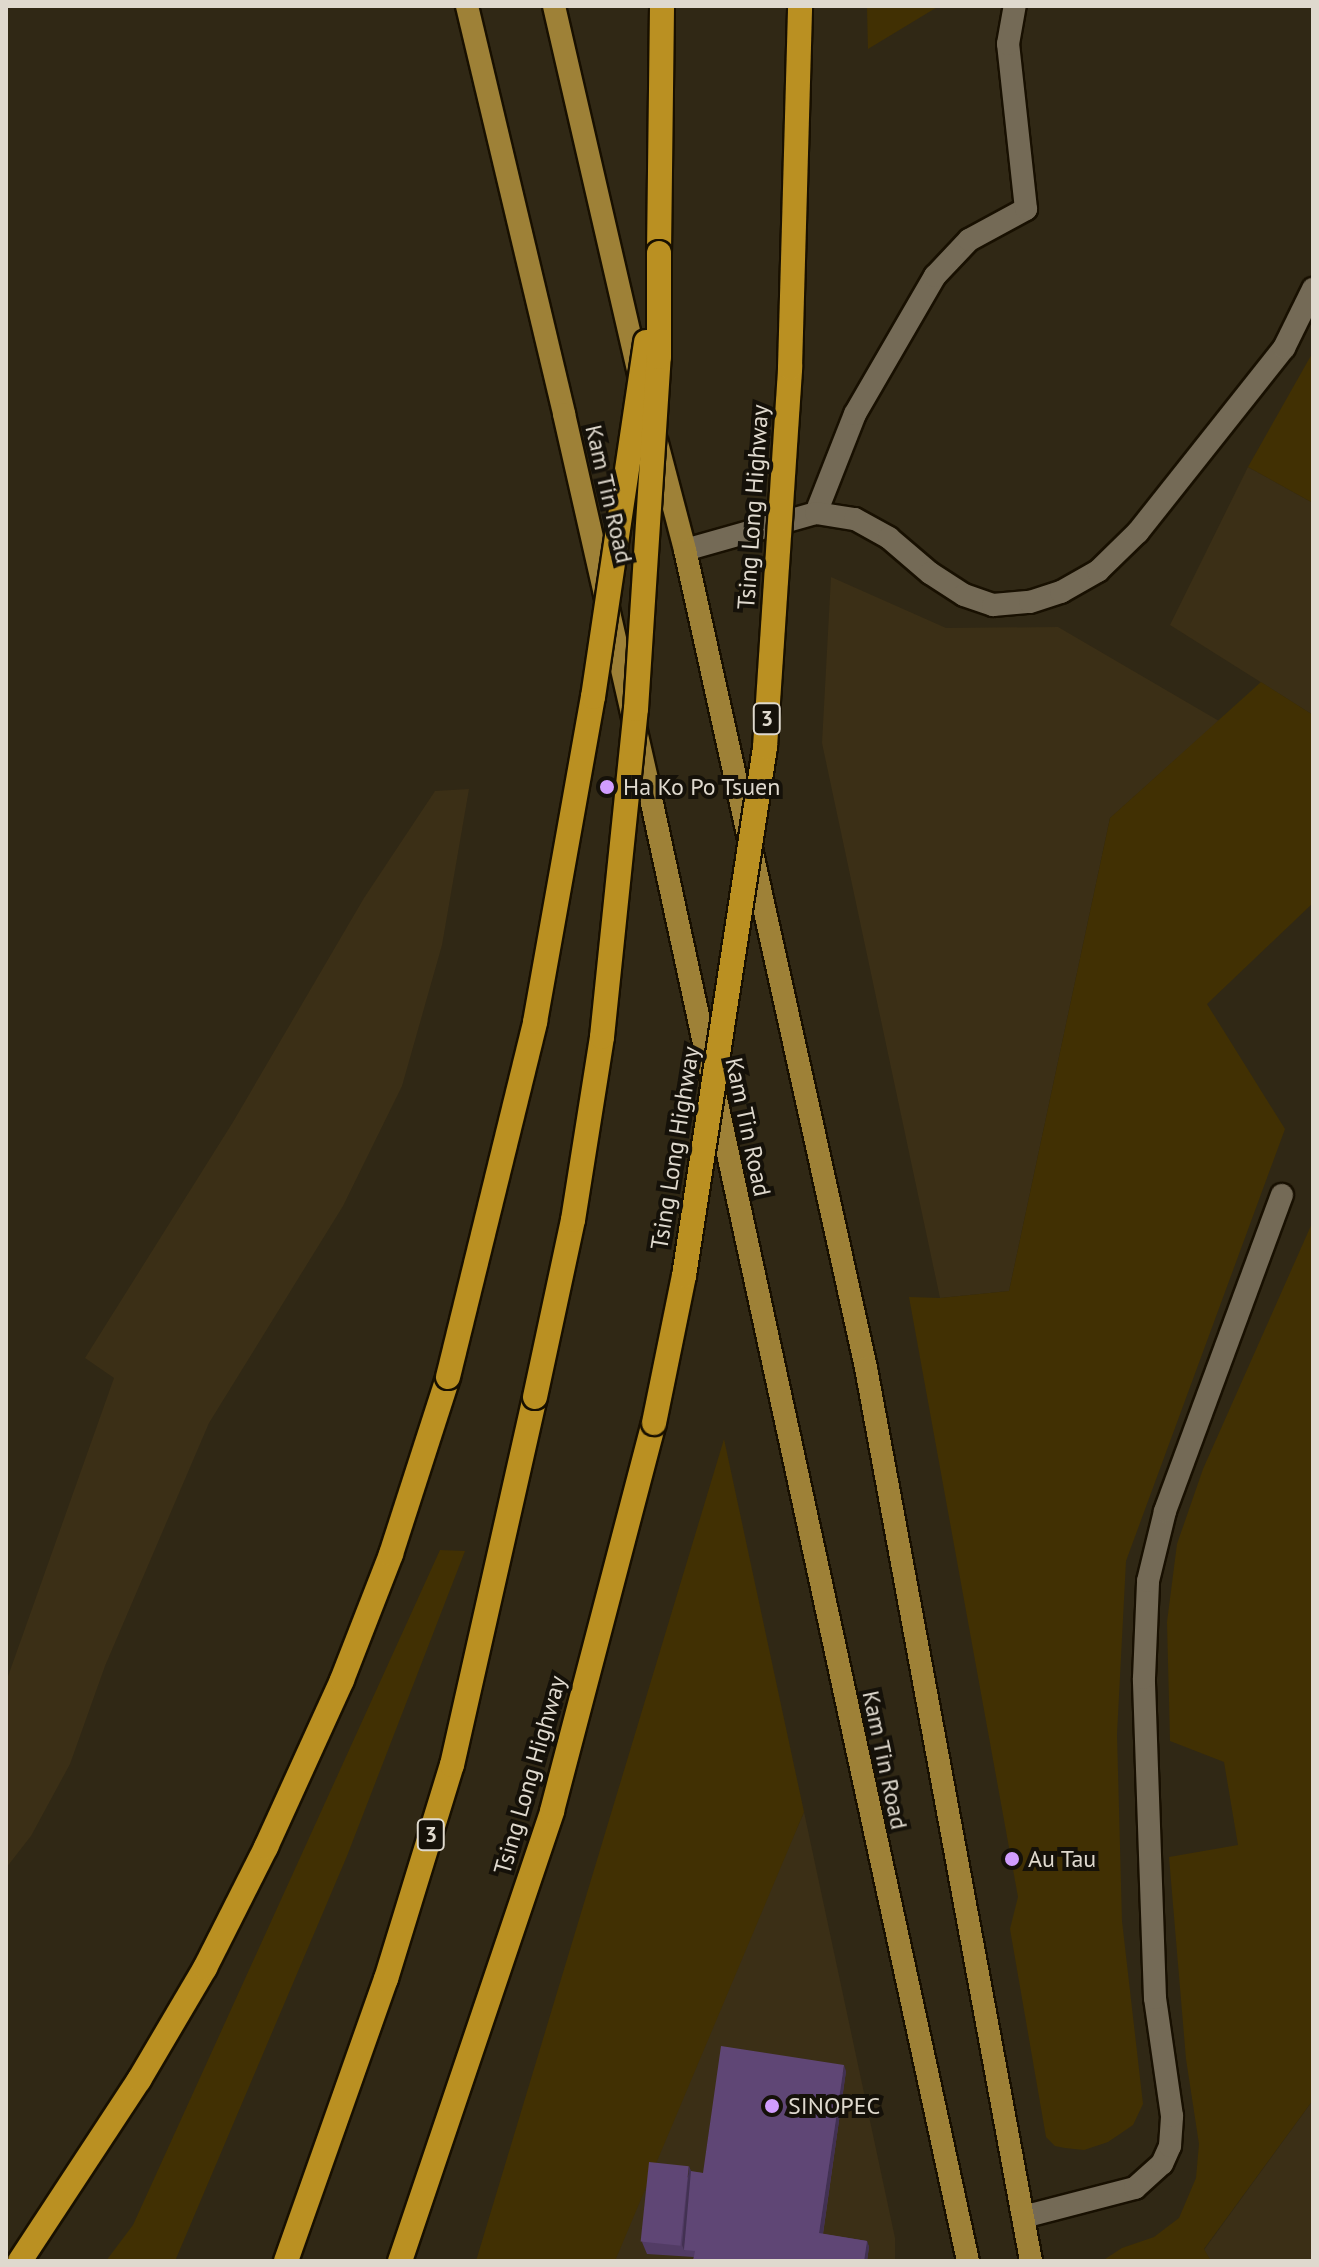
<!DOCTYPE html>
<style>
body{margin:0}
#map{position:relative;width:1319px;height:2267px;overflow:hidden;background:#302815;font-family:"PT Sans",sans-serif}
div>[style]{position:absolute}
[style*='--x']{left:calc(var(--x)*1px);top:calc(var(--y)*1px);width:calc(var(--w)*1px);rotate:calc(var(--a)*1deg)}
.built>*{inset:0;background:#3b2f16}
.green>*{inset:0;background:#413003}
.roads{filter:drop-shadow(2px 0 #181001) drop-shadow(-2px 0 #181001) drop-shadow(0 2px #181001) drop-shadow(0 -2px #181001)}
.minor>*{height:22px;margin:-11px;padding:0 11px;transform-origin:11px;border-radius:11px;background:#746a56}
.primary>*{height:22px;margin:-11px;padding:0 11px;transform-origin:11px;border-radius:11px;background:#9e8137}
.motorway>*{height:24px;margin:-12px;padding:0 12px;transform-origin:12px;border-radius:12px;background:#ba9022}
.bridges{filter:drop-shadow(2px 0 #181001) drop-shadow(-2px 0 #181001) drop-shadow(0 2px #181001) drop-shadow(0 -2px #181001)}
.motorway-bridge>*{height:24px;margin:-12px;padding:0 12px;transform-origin:12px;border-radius:12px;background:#ba9022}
.wall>*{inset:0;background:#523c65}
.shaded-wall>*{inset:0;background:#423152}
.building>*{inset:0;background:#5f4675;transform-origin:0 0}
.dots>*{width:22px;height:22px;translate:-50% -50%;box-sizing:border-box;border:4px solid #151109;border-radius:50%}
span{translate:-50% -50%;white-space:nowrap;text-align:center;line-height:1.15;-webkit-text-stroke:8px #151109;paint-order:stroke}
.shield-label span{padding:2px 6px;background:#151109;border:2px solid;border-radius:6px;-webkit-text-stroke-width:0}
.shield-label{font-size:22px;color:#dfd9ce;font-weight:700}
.street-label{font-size:24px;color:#dfd9ce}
.poi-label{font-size:24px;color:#dfd9ce}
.left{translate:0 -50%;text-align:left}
.frame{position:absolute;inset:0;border:8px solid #dfd9ce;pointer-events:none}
</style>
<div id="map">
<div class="built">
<div style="clip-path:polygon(1248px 467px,1313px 503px,1313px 715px,1170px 625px)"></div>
<div style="clip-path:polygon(831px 577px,946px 628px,1058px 627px,1219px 721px,1110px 818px,1009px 1291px,940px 1298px,822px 743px)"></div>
<div style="clip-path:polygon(469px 789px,442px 945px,402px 1086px,343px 1206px,209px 1423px,105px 1666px,70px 1764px,31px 1836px,6px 1868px,6px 1682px,114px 1378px,85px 1358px,233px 1122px,364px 898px,435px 791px)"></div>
<div style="clip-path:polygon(804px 1812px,895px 2238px,895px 2261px,614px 2261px,736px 1966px)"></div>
<div style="clip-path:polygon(1313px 2100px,1313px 2261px,1211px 2261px,1204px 2250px)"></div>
</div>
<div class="green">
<div style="clip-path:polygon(867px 6px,939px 6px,868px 49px)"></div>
<div style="clip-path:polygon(1313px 352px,1313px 503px,1248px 467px)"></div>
<div style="clip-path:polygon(1261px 682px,1313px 715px,1313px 903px,1207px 1004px,1285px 1129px,1126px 1561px,1117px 1734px,1122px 1921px,1143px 2104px,1133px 2125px,1108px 2142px,1084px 2150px,1065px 2148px,1055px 2146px,1046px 2137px,1010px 1929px,1018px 1897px,909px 1297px,940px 1298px,1009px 1291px,1110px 818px)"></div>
<div style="clip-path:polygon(1313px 1221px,1313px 2100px,1204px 2249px,1211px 2261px,1102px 2261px,1122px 2248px,1154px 2237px,1179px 2218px,1196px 2178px,1199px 2144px,1186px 2059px,1169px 1857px,1238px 1845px,1224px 1762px,1170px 1741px,1167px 1622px,1177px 1544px,1203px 1469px)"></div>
<div style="clip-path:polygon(724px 1439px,804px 1812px,615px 2261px,476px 2261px)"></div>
<div style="clip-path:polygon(440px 1550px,465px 1551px,347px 1856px,175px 2261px,106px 2261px,133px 2225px)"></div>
</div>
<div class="roads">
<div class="minor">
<div style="--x:816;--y:513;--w:106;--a:-68.5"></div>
<div style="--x:855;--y:414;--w:160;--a:-59.9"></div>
<div style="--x:935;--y:276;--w:50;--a:-46.6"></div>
<div style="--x:969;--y:240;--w:65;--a:-28.5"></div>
<div style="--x:1026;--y:209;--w:166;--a:-96.2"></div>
<div style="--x:1008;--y:44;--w:39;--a:-80"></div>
<div style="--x:685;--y:550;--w:136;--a:-15.8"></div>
<div style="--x:816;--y:513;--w:39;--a:9"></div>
<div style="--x:855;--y:519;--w:39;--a:29"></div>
<div style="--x:889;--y:538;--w:54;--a:40.5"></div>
<div style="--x:930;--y:573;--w:40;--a:32.9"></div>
<div style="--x:964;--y:595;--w:31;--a:19"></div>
<div style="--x:993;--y:605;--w:37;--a:-5"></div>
<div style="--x:1030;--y:602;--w:33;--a:-18"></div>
<div style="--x:1061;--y:592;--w:43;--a:-29.6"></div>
<div style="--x:1098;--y:571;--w:56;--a:-44.3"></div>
<div style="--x:1138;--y:532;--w:235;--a:-51.6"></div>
<div style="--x:1284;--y:348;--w:66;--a:-63.8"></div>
<div style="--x:1023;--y:2217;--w:116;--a:-14.5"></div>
<div style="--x:1135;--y:2188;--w:36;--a:-42"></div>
<div style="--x:1162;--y:2164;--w:20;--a:-66"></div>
<div style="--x:1170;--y:2146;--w:30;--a:-86"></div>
<div style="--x:1172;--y:2116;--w:119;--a:-98.2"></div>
<div style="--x:1155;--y:1998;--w:320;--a:-92"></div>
<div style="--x:1144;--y:1678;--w:97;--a:-87.6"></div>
<div style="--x:1148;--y:1581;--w:72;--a:-76.3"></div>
<div style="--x:1165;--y:1511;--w:337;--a:-69.7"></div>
</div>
<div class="primary">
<div style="--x:467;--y:6;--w:419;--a:76.6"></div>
<div style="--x:564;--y:414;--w:390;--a:77.2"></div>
<div style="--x:650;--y:794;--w:1501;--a:77.77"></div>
<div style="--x:554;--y:6;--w:383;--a:77"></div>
<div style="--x:657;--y:443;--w:111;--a:75.3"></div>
<div style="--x:685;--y:550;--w:838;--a:77.52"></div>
<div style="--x:866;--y:1368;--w:908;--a:79.53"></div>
</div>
<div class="motorway">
<div style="--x:659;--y:253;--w:247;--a:-89.3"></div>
<div style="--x:20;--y:2261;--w:217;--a:-56.7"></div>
<div style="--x:139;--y:2080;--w:130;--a:-59.5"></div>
<div style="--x:205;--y:1968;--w:136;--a:-63.2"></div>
<div style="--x:266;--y:1847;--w:183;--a:-65.5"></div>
<div style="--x:342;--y:1680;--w:135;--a:-68.7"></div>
<div style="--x:391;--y:1554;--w:186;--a:-72.1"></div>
<div style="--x:286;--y:2261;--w:299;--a:-70.5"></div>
<div style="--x:386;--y:1979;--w:224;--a:-72.9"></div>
<div style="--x:452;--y:1765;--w:377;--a:-77.3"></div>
<div style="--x:400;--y:2261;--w:475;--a:-71.3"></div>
<div style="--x:552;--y:1811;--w:401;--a:-75.3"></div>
</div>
</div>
<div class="bridges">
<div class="motorway-bridge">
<div style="--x:448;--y:1377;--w:366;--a:-76.2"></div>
<div style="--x:535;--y:1022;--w:330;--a:-79.9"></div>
<div style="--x:593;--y:697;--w:359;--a:-81.5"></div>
<div style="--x:535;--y:1397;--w:181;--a:-77.9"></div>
<div style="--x:573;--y:1220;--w:185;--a:-81"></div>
<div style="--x:602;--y:1037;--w:330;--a:-84.1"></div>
<div style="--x:636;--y:709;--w:353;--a:-86.3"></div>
<div style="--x:659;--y:357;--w:104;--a:-90"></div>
<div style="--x:654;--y:1423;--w:150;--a:-78.5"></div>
<div style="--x:684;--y:1276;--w:535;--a:-81.29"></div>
<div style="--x:765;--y:747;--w:380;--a:-86.2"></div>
<div style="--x:790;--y:368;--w:362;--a:-88.4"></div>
</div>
</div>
<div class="wall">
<div style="clip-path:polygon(846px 2071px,823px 2234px,867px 2241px,869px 2247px,867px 2261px,693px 2261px,694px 2257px,647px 2254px,642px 2242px,691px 2172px,703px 2173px)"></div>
</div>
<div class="shaded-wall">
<div style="clip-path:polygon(844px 2065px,846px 2071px,822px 2240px,819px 2233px)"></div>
<div style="clip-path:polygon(689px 2166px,694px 2178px,684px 2250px,687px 2258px,682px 2245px)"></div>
<div style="clip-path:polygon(867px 2241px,869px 2247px,867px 2261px,864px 2261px)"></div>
</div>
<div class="building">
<div style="clip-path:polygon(721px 2046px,844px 2065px,819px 2233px,867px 2241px,864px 2261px,693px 2261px,695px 2251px,684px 2250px,691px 2171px,703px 2173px)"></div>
<div style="left:649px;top:2162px;width:40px;height:80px;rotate:6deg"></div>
</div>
<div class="dots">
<div style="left:607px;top:787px;background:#d19dfe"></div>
<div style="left:1012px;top:1859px;background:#d19dfe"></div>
<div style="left:772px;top:2106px;background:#d19dfe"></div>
</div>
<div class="shield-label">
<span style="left:767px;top:719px">3</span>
<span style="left:431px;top:1835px">3</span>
</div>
<div class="street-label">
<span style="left:609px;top:494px;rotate:77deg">Kam Tin Road</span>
<span style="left:753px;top:507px;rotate:-86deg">Tsing Long Highway</span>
<span style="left:748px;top:1127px;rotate:78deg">Kam Tin Road</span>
<span style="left:675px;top:1148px;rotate:-81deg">Tsing Long Highway</span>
<span style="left:885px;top:1760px;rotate:78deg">Kam Tin Road</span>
<span style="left:530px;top:1775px;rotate:-74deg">Tsing Long Highway</span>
</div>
<div class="poi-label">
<span class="left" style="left:623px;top:787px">Ha Ko Po Tsuen</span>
<span class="left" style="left:1028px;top:1859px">Au Tau</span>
<span class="left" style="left:788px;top:2106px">SINOPEC</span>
</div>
<div class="frame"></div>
</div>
